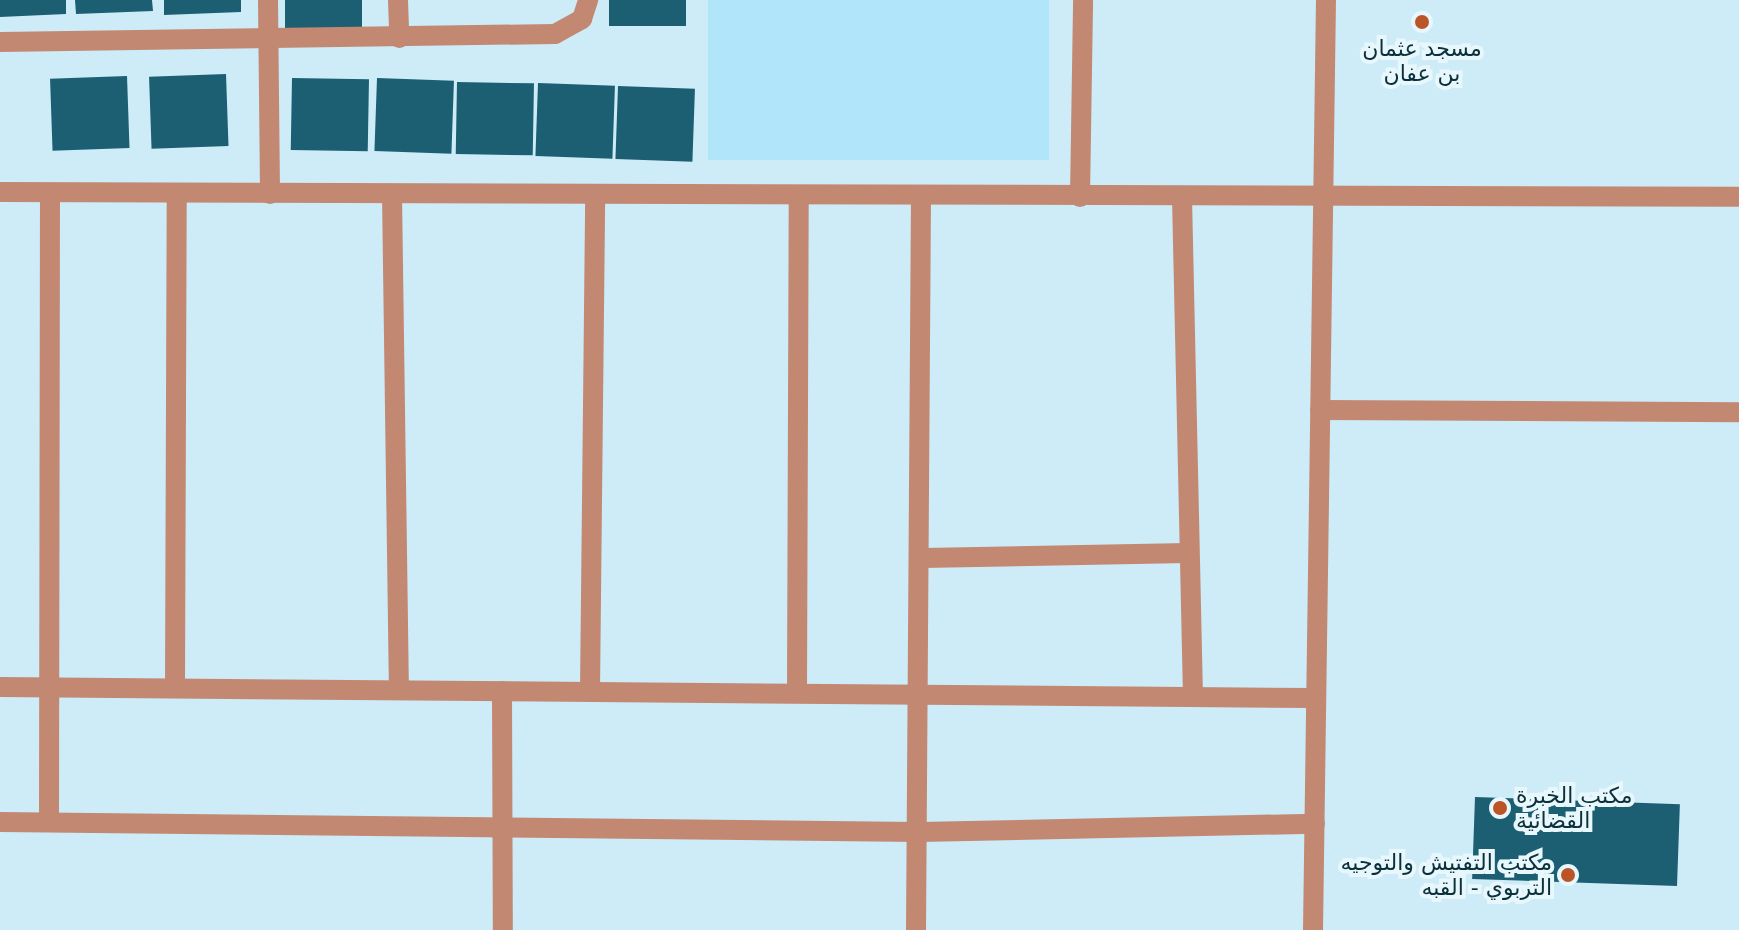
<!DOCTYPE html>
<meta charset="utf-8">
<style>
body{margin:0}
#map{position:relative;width:1739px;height:930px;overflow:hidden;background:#cdecf8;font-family:"DejaVu Sans","Noto Naskh Arabic",sans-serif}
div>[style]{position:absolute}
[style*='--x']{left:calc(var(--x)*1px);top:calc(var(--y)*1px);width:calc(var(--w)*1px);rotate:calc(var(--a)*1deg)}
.built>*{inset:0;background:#b1e5f9;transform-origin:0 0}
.building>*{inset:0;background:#1c5f73;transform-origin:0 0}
.street>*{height:20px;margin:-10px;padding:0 10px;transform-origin:10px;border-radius:10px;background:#c28872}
.dots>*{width:22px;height:22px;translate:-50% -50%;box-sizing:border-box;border:4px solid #e7f7fc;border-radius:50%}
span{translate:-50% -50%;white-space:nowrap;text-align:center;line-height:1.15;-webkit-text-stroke:8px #e7f7fc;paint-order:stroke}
.poi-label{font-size:22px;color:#0b303b}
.left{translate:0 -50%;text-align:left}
.right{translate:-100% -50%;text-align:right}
</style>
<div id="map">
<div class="built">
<div style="left:708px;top:0;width:341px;height:160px"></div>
</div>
<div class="building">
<div style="clip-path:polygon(0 0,66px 0,66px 14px,0 17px)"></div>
<div style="clip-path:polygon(75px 0,152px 0,153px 11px,76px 14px)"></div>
<div style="clip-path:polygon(164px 0,241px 0,241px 12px,164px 15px)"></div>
<div style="left:285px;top:0;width:77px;height:31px"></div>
<div style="left:609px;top:0;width:77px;height:26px"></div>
<div style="left:226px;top:74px;width:72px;height:77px;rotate:88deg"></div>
<div style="left:127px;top:76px;width:72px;height:77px;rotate:88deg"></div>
<div style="left:292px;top:78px;width:77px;height:72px;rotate:1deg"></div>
<div style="left:377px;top:78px;width:77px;height:73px;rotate:2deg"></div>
<div style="left:457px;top:82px;width:77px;height:72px;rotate:1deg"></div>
<div style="left:538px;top:83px;width:77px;height:73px;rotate:2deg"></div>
<div style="left:618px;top:86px;width:77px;height:73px;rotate:2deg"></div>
<div style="left:1475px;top:797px;width:205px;height:82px;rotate:2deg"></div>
</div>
<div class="street">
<div style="--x:268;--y:0;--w:194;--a:89.4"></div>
<div style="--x:398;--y:0;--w:38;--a:88"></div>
<div style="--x:0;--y:42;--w:555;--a:-0.83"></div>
<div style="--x:555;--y:34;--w:31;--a:-29"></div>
<div style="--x:582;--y:19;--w:20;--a:-72"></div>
<div style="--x:0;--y:192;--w:1739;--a:0.16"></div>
<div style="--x:392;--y:194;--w:496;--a:89.2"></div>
<div style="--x:1080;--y:197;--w:197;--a:-89.1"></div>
<div style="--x:1182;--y:197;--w:500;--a:88.74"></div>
<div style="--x:1320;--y:410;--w:419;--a:0.3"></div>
<div style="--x:923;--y:558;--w:265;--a:-1.1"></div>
<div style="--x:0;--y:687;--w:1316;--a:0.48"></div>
<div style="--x:175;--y:688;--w:494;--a:-89.8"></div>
<div style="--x:502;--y:691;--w:239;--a:89.8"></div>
<div style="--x:590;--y:692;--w:497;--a:-89.4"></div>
<div style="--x:797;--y:693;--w:497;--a:-89.8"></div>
<div style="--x:0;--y:822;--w:919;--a:0.62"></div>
<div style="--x:919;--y:832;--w:396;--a:-1.2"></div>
<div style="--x:49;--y:822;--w:629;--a:-89.91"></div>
<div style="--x:916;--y:930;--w:732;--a:-89.61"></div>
<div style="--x:1313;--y:930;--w:930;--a:-89.2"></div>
</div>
<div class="dots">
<div style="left:1422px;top:22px;background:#bb5527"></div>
<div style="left:1500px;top:808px;background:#bb5527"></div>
<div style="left:1568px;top:875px;background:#bb5527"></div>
</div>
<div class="poi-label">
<span style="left:1422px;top:61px">مسجد عثمان<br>بن عفان</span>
<span class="left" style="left:1516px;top:808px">مكتب الخبرة<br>القضائية</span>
<span class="right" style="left:1552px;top:875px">مكتب التفتيش والتوجيه<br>التربوي - القبه</span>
</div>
</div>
